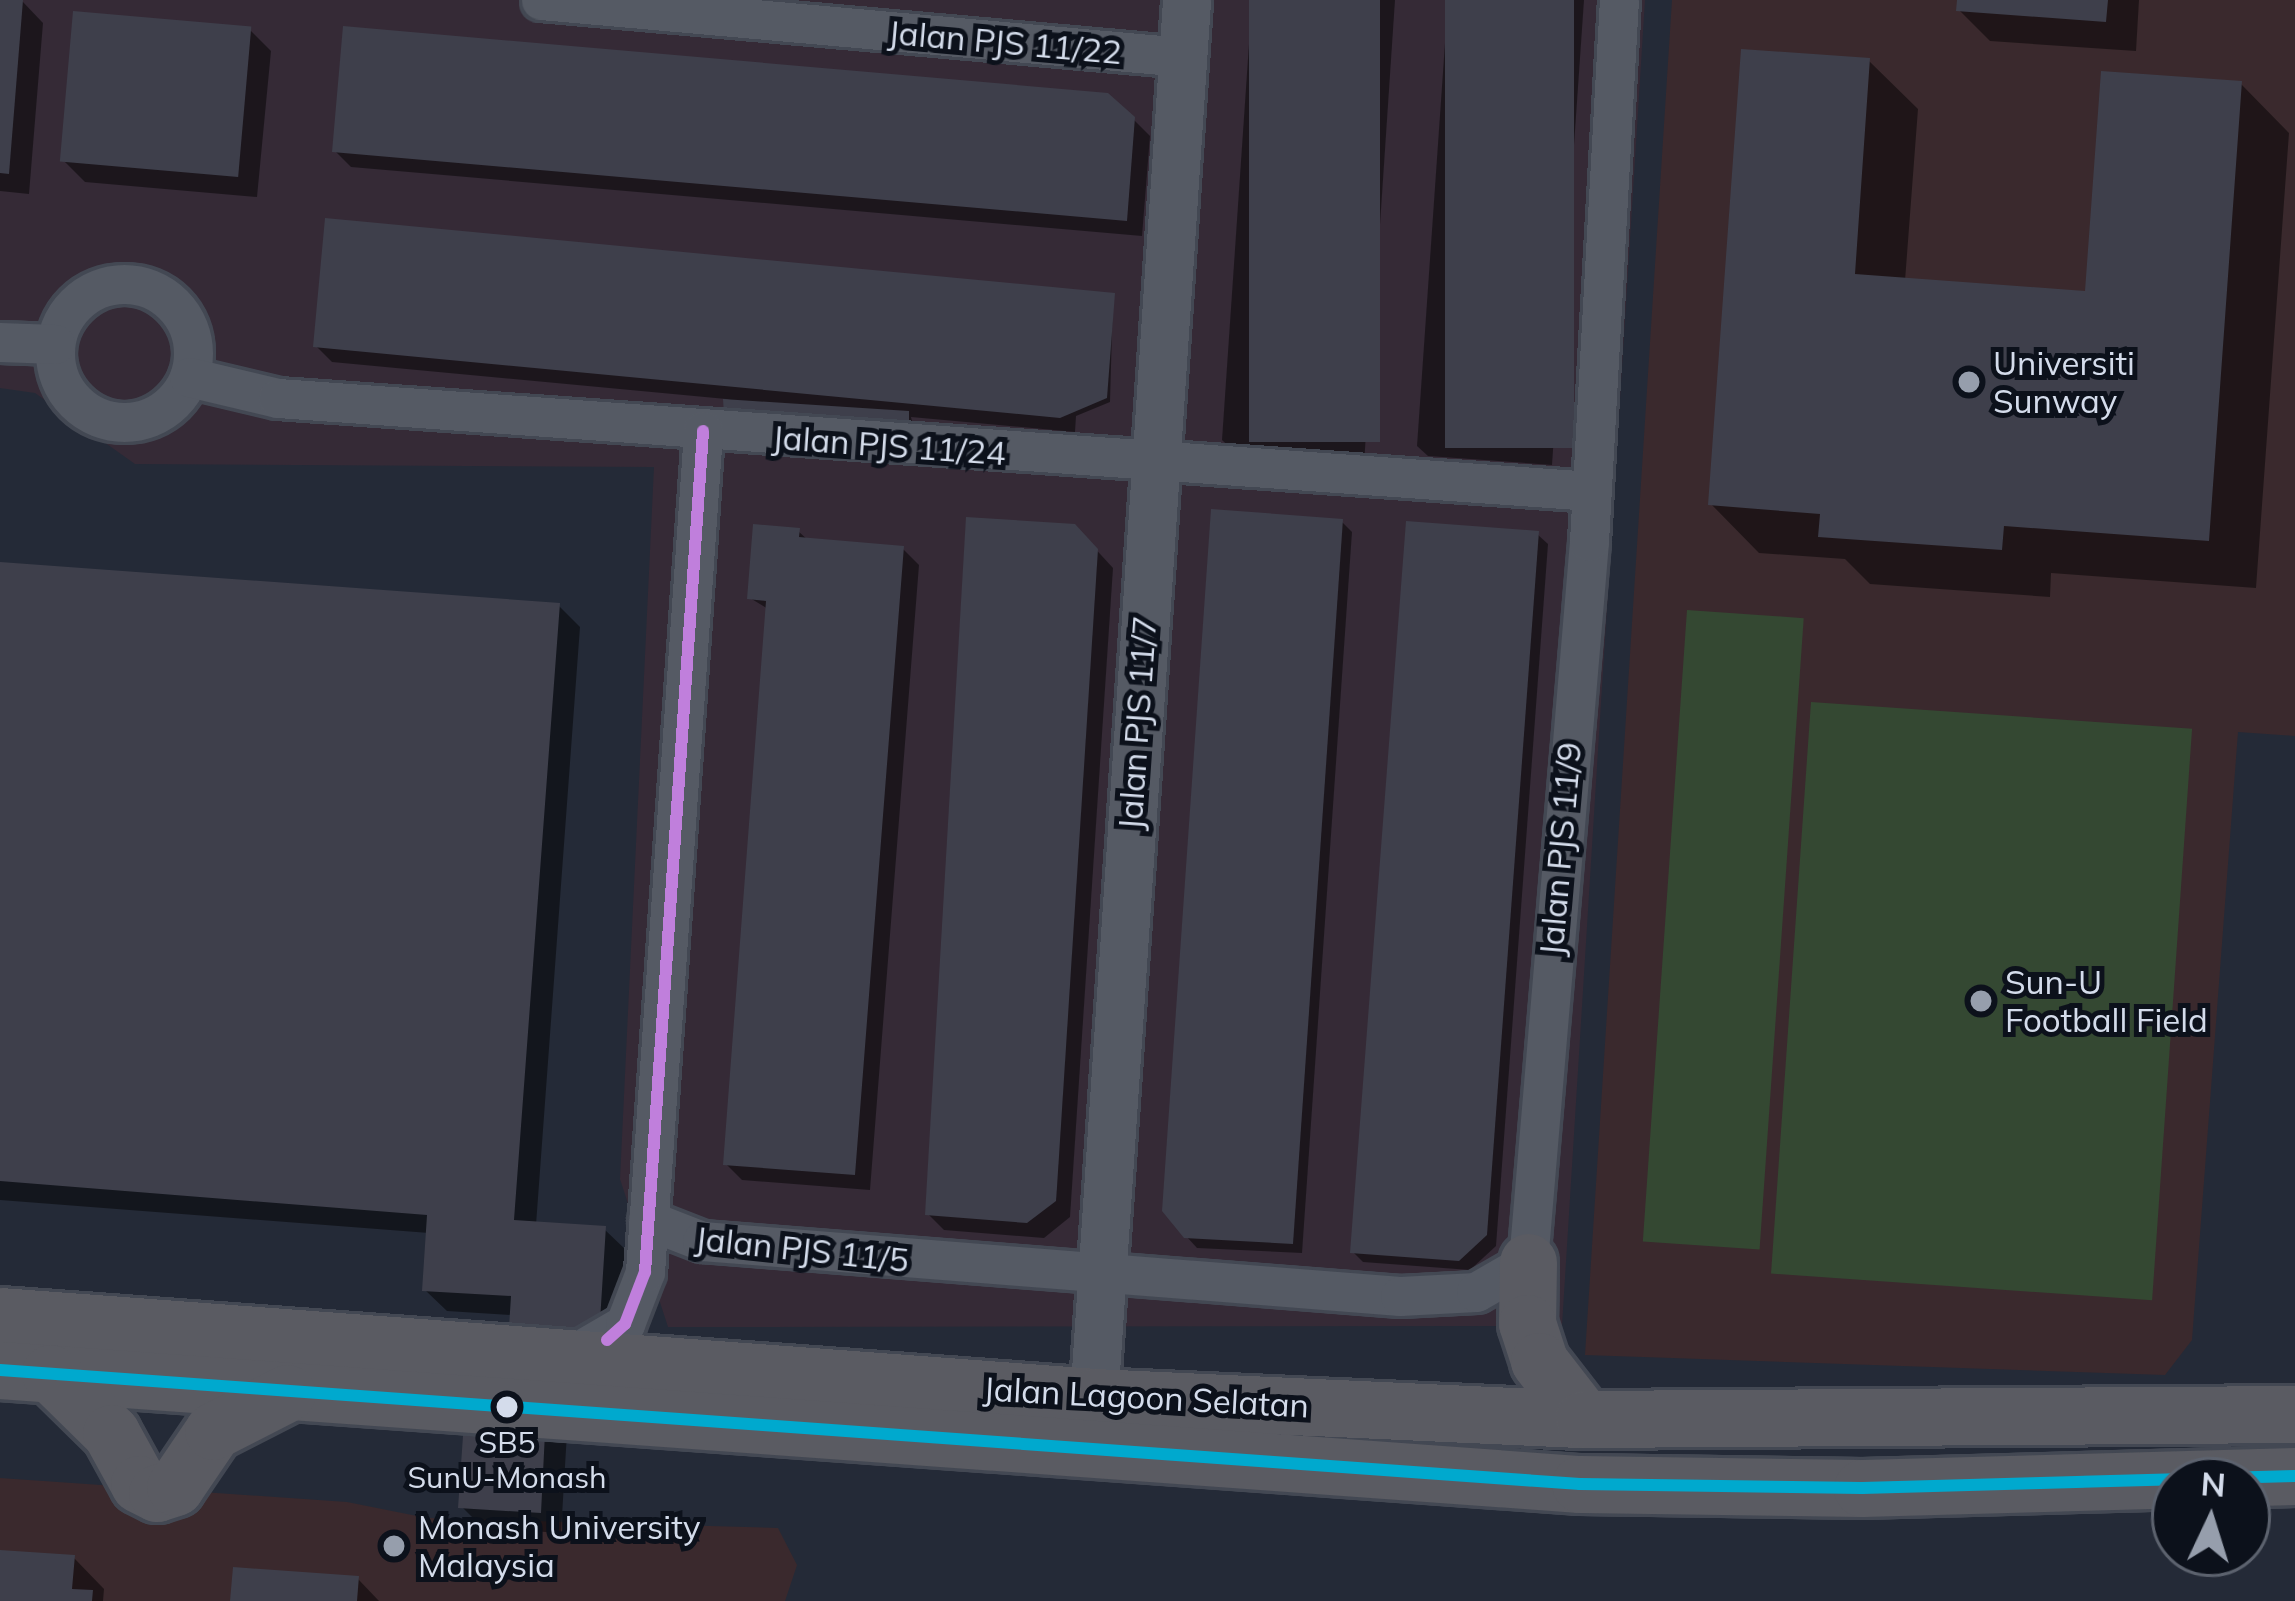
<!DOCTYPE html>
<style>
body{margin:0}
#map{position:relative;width:2295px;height:1601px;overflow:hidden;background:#242a37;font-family:Mulish,sans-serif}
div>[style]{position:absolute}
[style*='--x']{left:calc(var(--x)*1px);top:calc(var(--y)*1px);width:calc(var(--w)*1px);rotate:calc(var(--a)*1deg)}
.industrial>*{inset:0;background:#352a36}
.education>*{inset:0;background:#3a292d}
.green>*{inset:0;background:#344832;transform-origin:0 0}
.shadow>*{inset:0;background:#0007}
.building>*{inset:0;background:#3e3f4b;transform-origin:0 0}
.roads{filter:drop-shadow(3px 0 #434853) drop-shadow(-3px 0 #434853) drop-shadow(0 3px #434853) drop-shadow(0 -3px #434853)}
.minor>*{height:39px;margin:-19.5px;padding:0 19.5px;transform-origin:19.5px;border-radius:19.5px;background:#555a64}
.minor>.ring{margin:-19.5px;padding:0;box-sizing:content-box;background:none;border:39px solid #555a64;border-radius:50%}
.tertiary>*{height:48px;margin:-24px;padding:0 24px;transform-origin:24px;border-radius:24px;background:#555a64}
.secondary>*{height:57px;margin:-28.5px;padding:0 28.5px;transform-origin:28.5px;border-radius:28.5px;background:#5a5b62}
.bus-1>*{height:12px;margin:-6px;padding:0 6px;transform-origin:6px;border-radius:6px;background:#c07fdc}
.bus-2>*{height:12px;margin:-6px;padding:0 6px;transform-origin:6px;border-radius:6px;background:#00a9ce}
.dots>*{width:33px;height:33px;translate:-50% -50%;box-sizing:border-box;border:6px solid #0c111b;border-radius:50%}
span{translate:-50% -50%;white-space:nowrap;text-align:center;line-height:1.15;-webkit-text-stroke:10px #0c111b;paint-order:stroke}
.bus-label{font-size:30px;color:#d4dceb}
.street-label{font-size:33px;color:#d4dceb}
.poi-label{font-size:33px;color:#d4dceb}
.left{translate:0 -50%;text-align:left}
.north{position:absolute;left:2151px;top:1457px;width:120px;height:120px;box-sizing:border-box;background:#0c111b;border:3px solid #5c626e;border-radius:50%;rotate:4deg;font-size:33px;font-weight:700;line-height:48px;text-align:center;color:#d4dceb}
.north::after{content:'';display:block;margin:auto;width:42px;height:54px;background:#969eac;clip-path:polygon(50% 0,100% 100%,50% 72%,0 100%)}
</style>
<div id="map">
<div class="industrial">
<div style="clip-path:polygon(0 0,1645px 0,1562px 1326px,668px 1327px,620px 1179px,654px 467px,135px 464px,35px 393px,0 388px)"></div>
</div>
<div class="education">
<div style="clip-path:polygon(1672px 0,2295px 0,2295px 736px,2238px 732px,2192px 1340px,2165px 1375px,1585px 1355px)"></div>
<div style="clip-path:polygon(0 1478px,347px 1502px,427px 1518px,778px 1528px,797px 1565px,785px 1601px,0 1601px)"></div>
</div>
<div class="green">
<div style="left:1687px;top:610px;width:117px;height:633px;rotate:4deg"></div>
<div style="left:1811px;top:702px;width:382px;height:573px;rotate:4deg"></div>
</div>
<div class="shadow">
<div style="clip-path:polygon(1252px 0,1395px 0,1364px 464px,1238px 455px,1222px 440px)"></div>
<div style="clip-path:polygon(1448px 0,1584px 0,1552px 465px,1428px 456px,1417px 446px)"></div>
<div style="clip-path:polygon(1960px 0,2139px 0,2136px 51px,1990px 41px,1959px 10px)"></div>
<div style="clip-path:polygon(0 1px,22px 1px,43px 23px,29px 194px,0 191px)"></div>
<div style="clip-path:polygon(250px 30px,271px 51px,257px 197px,85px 182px,64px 161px)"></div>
<div style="clip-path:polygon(1869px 61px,1918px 109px,1905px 281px,2088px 294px,2241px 84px,2289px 133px,2256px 588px,2051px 573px,2050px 597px,1870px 584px,1845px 559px,1759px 553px,1711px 504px)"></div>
<div style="clip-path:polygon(1133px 119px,1150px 136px,1142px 236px,351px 167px,335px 151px)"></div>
<div style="clip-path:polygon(1113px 296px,1110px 402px,1076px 416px,1075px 432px,911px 417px,918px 447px,726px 399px,332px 362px,316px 346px)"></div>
<div style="clip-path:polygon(1341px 521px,1352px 532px,1302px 1253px,1197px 1248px,1186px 1236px)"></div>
<div style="clip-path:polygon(798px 531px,809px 541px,903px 549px,919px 565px,870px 1190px,742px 1180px,726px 1164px,768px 609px,750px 598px)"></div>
<div style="clip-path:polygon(1537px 534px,1548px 544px,1496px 1246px,1470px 1270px,1363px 1262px,1353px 1252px)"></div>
<div style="clip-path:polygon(1090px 543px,1113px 568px,1070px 1217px,1044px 1238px,944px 1230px,928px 1214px)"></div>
<div style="clip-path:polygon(0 565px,559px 606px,580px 627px,536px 1225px,604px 1229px,626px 1250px,614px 1436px,567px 1433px,561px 1533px,483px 1528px,461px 1506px,512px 1315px,447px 1311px,425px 1290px,429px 1233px,0 1200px)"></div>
<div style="clip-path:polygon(0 1553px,74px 1558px,104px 1589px,103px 1601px,0 1601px)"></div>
<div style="clip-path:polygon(358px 1579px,379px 1601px,233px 1601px)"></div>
</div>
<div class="building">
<div style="clip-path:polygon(0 0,23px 0,9px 174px,0 173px)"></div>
<div style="left:1249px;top:0;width:131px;height:442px"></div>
<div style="left:1445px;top:0;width:129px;height:448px"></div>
<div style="clip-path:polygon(1957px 0,2108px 0,2106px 22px,1956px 11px)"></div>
<div style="left:73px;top:11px;width:179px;height:151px;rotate:5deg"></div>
<div style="clip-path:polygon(343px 26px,1108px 93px,1135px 117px,1127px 221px,332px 152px)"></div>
<div style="clip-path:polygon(1741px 49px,1870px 58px,1855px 274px,2085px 291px,2101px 71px,2242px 81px,2209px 541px,2004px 526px,2002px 550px,1818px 537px,1820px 514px,1708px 505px)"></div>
<div style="clip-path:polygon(325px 218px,1115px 293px,1107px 398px,1060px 418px,313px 347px)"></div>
<div style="clip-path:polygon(723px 399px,909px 411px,909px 438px,724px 416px)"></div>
<div style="clip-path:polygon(1211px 509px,1343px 519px,1293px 1244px,1184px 1238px,1162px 1211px)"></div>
<div style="clip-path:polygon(966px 517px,1075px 524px,1098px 549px,1057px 1187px,1056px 1201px,1027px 1223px,925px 1215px)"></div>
<div style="clip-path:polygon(1406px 521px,1539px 531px,1487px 1235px,1459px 1261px,1350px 1253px)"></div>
<div style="clip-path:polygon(753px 524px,800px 528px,799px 537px,904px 546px,855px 1175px,723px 1165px,766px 601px,747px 599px)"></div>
<div style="clip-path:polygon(0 562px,560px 603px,514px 1220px,606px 1226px,594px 1416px,546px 1413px,541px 1513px,458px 1508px,465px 1407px,509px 1327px,511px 1296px,422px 1291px,427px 1215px,0 1181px)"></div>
<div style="clip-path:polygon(0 1550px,75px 1555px,72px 1589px,93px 1590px,92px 1601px,0 1601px)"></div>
<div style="clip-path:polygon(233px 1567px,359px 1576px,357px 1601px,230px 1601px)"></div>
</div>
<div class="roads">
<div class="minor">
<div style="--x:541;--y:0;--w:645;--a:5.07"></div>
<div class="ring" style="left:55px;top:284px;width:99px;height:99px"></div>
<div style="--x:0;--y:342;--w:55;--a:2.1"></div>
<div style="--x:189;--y:377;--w:91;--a:13.3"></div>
<div style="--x:278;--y:398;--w:1317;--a:4.05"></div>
<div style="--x:648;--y:1220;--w:58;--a:21.3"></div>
<div style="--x:702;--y:1241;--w:700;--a:4.51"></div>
<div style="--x:1400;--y:1296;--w:76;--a:-3"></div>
<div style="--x:1476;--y:1292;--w:60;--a:-30"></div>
<div style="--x:1528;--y:1262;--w:724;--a:-85.16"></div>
<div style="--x:1589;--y:541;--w:542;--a:-86.83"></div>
<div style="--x:568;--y:1357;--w:66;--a:-30.1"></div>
<div style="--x:625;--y:1324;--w:56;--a:-69"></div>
<div style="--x:645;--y:1272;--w:843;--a:-86.05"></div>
</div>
<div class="tertiary">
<div style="--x:1092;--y:1432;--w:1435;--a:-86.2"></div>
</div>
<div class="secondary">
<div style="--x:1528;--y:1262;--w:61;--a:90.9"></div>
<div style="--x:1527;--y:1323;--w:40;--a:72"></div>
<div style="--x:1539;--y:1361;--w:73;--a:52.2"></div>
<div style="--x:0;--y:1316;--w:1097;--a:4.23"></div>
<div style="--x:1094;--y:1397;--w:490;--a:2.6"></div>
<div style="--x:1584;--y:1419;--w:711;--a:-0.4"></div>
<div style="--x:0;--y:1370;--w:1584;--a:4.13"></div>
<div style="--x:1580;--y:1484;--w:282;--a:0.8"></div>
<div style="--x:1862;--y:1488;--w:433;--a:-1.6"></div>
<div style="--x:50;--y:1373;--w:86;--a:44.5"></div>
<div style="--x:111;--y:1433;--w:58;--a:61.2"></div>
<div style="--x:139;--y:1484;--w:20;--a:27"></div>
<div style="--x:157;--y:1493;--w:19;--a:-18"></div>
<div style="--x:175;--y:1487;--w:68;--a:-55.8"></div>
<div style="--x:213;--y:1431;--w:83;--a:-27.2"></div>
</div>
</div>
<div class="bus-1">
<div style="--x:607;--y:1340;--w:24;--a:-42"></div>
<div style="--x:625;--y:1324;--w:56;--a:-69"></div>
<div style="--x:645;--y:1272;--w:843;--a:-86.05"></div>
</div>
<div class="bus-2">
<div style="--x:0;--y:1370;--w:1584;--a:4.13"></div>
<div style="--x:1580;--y:1484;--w:282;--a:0.8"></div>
<div style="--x:1862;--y:1488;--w:433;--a:-1.6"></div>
</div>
<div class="dots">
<div style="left:1969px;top:382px;background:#969eac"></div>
<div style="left:1981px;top:1001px;background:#969eac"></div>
<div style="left:507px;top:1407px;background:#d4dceb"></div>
<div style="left:394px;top:1546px;background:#969eac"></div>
</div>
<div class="bus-label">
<span style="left:507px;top:1459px">SB5<br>SunU-Monash</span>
</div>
<div class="street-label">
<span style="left:1005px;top:42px;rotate:5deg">Jalan PJS 11/22</span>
<span style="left:889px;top:445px;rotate:4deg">Jalan PJS 11/24</span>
<span style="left:1137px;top:723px;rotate:-86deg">Jalan PJS 11/7</span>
<span style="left:1560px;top:849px;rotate:-85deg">Jalan PJS 11/9</span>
<span style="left:802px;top:1249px;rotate:6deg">Jalan PJS 11/5</span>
<span style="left:1146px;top:1397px;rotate:3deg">Jalan Lagoon Selatan</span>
</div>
<div class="poi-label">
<span class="left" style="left:1993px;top:382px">Universiti<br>Sunway</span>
<span class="left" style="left:2005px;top:1001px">Sun-U<br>Football Field</span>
<span class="left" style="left:418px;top:1546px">Monash University<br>Malaysia</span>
</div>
<div class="north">N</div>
</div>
